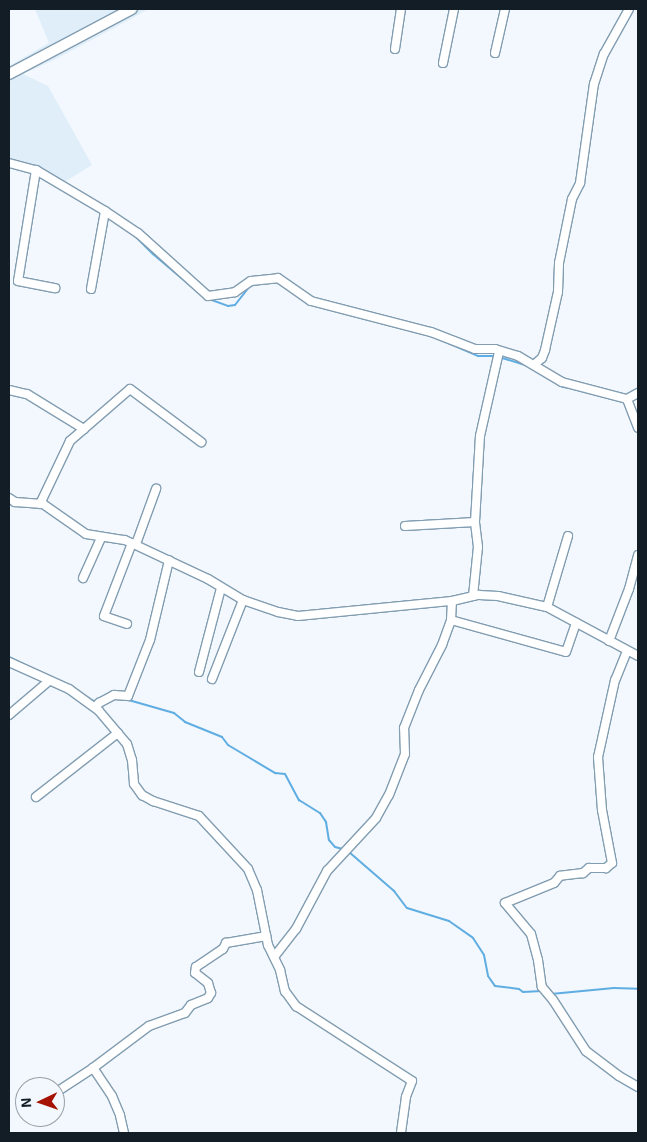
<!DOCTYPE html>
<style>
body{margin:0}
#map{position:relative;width:647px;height:1142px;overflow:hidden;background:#f2f8fd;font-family:"Exo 2",sans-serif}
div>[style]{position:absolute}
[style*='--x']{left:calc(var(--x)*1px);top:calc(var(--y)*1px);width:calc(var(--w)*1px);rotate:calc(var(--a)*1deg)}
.built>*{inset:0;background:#dfeef9}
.stream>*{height:2px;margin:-1px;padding:0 1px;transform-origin:1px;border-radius:1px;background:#5fade2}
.roads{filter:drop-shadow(1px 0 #829db1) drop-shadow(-1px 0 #829db1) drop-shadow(0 1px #829db1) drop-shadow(0 -1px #829db1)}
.minor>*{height:8px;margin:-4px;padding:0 4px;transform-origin:4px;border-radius:4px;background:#fff}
.highway>*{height:10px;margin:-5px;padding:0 5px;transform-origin:5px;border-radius:5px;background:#fff}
span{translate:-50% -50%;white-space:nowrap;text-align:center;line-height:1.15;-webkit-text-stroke:5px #f2f8fd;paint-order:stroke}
.frame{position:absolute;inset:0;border:10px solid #121d25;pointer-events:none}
.north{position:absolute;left:15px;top:1077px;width:50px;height:50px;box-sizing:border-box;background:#f2f8fd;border:1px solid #98a0a7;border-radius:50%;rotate:267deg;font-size:14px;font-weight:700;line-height:20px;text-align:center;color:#121d25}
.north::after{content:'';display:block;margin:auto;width:18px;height:22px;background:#a61305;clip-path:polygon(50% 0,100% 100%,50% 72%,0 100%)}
</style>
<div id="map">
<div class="built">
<div style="clip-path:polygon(35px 9px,149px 9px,56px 59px,23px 74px,48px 86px,92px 165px,61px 184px,9px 161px,9px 66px,49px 43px)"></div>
</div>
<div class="stream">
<div style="--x:44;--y:179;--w:56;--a:30.3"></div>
<div style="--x:135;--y:236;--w:25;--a:45"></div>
<div style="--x:153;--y:254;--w:60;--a:40.3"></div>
<div style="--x:209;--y:299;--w:20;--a:20"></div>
<div style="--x:228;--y:306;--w:7;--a:-8"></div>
<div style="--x:235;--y:305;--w:24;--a:-52"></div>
<div style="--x:250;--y:286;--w:8;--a:-14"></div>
<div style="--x:441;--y:340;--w:40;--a:23.4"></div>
<div style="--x:478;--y:356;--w:17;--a:0"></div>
<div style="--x:499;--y:357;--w:30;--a:17"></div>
<div style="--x:543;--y:375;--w:23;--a:31"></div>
<div style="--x:563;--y:387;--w:7;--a:8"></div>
<div style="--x:9;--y:657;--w:30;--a:26"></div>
<div style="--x:76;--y:690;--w:25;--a:32"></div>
<div style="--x:125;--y:699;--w:51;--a:15.9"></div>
<div style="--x:174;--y:713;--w:14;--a:39"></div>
<div style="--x:185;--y:722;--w:40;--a:22"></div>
<div style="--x:222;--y:737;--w:10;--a:53"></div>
<div style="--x:228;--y:745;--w:55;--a:30.8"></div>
<div style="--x:275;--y:773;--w:10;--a:6"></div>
<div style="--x:285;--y:774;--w:30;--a:62"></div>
<div style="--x:299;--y:800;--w:25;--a:32"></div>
<div style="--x:320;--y:813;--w:11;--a:56"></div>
<div style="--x:326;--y:822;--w:18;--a:81"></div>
<div style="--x:329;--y:840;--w:9;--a:49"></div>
<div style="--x:335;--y:847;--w:8;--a:14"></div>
<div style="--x:349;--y:852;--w:60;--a:40.9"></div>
<div style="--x:394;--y:891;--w:21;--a:53"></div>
<div style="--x:407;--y:908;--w:44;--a:17.2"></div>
<div style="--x:449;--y:921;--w:29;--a:35"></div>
<div style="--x:473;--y:938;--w:20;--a:57"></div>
<div style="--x:484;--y:955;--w:21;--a:79"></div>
<div style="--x:488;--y:976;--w:12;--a:55"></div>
<div style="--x:495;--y:986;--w:24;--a:7"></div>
<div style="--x:519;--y:989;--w:5;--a:37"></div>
<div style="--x:523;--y:992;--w:19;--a:-3"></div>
<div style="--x:551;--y:994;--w:63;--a:-5.4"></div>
<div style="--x:614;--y:988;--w:24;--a:2"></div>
</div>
<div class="roads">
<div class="minor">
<div style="--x:395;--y:49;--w:40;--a:-81.5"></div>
<div style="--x:495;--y:53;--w:45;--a:-77.2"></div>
<div style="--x:443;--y:63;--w:55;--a:-78.5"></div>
<div style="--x:9;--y:163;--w:28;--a:15"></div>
<div style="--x:36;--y:170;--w:80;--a:30.7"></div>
<div style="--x:105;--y:211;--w:40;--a:34"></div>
<div style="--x:138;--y:233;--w:94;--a:42"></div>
<div style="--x:208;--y:296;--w:27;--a:-8"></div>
<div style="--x:235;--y:292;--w:19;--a:-35"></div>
<div style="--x:251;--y:281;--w:27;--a:-6"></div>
<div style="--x:278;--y:278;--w:40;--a:34.9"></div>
<div style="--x:311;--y:301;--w:124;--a:14.5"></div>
<div style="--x:431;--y:332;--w:47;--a:21.1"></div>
<div style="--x:475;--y:349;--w:20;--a:0"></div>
<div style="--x:495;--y:349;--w:24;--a:17"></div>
<div style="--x:518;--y:356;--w:51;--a:30.6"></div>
<div style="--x:562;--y:382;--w:67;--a:14.7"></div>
<div style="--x:627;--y:399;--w:13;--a:-29"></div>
<div style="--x:36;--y:170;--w:112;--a:99.2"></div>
<div style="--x:18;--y:281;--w:38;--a:11"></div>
<div style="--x:91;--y:289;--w:79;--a:-79.8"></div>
<div style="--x:535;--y:364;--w:9;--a:-41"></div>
<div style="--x:542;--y:358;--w:9;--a:-69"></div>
<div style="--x:545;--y:350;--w:59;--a:-77.4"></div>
<div style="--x:558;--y:292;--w:29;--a:-88"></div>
<div style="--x:559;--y:263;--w:65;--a:-78.5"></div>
<div style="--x:572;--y:199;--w:18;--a:-63"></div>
<div style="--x:580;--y:183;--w:100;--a:-82"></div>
<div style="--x:594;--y:84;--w:32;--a:-72"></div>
<div style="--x:604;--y:54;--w:51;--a:-60.9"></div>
<div style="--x:9;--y:390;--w:18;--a:13"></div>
<div style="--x:27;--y:394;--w:67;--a:31.6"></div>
<div style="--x:627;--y:399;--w:31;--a:69"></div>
<div style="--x:9;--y:498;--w:7;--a:34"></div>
<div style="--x:15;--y:502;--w:28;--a:4"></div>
<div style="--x:43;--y:504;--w:52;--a:34.9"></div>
<div style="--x:86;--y:534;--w:39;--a:9"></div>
<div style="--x:125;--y:540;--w:92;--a:25.2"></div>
<div style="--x:208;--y:579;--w:41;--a:31"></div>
<div style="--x:243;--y:600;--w:37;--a:19"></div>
<div style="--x:278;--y:612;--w:20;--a:11"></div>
<div style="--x:298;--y:616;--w:155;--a:-5.6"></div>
<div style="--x:452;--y:601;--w:28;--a:-13"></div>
<div style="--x:479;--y:595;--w:19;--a:3"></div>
<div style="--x:498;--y:596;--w:50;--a:12.7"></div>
<div style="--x:547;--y:607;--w:103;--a:28.3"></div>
<div style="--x:40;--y:504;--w:70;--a:-64.5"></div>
<div style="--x:70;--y:441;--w:79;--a:-40.9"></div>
<div style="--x:130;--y:389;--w:89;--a:36.7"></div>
<div style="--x:405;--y:526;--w:70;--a:-3.3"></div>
<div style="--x:136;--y:544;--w:59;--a:-70"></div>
<div style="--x:83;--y:578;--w:44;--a:-65.8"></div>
<div style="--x:473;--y:596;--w:49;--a:-84.2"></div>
<div style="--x:478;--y:547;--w:25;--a:-97"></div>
<div style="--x:475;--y:522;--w:86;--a:-86.7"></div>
<div style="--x:480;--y:436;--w:86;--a:-77.3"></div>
<div style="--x:547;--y:607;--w:74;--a:-73.5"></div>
<div style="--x:451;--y:620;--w:119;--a:15.5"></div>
<div style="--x:566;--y:652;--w:31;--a:-71"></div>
<div style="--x:127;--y:624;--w:24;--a:-161"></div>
<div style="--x:104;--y:616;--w:78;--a:-69"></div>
<div style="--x:609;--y:641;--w:56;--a:-69"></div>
<div style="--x:629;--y:589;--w:35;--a:-75"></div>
<div style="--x:627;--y:651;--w:31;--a:112"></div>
<div style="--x:615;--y:680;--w:79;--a:102.4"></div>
<div style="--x:598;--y:757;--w:53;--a:85.7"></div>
<div style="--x:602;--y:810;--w:54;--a:79.3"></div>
<div style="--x:612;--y:863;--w:8;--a:140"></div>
<div style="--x:606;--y:868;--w:17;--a:180"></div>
<div style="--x:589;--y:868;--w:8;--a:140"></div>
<div style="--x:583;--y:873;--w:23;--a:173"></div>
<div style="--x:560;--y:876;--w:9;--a:131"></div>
<div style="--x:554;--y:883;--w:53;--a:157.8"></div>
<div style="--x:505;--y:903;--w:40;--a:50"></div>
<div style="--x:531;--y:934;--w:27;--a:75"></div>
<div style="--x:538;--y:960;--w:27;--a:82"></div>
<div style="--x:542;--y:987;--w:17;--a:50"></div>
<div style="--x:553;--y:1000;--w:61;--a:57.1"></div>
<div style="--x:586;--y:1051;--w:41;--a:37.1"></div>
<div style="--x:619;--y:1076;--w:22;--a:30"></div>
<div style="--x:9;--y:662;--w:66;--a:24.2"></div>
<div style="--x:69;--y:689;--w:37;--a:36"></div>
<div style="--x:99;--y:711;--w:43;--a:49.7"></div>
<div style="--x:127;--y:744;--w:17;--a:73"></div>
<div style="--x:132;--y:760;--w:24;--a:85"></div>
<div style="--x:134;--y:784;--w:14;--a:54"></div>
<div style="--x:142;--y:795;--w:13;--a:29"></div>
<div style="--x:153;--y:801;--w:48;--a:18.1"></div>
<div style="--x:199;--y:816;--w:72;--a:47.2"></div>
<div style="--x:248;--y:869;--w:23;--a:67"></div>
<div style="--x:257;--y:890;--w:56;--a:78.7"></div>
<div style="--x:268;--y:945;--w:28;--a:64"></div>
<div style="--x:280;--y:970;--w:22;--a:77"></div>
<div style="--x:285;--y:991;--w:19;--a:54"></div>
<div style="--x:296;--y:1006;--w:138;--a:32.9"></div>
<div style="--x:412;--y:1081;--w:17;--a:111"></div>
<div style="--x:406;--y:1097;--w:36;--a:98"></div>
<div style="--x:199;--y:672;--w:87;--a:-75.3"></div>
<div style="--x:212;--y:679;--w:85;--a:-68.6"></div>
<div style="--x:95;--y:707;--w:6;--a:-45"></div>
<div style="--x:99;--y:703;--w:17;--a:-28"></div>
<div style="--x:114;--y:695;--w:14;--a:4"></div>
<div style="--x:128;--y:696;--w:60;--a:-68.6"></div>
<div style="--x:150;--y:640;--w:82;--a:-76.6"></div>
<div style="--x:9;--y:715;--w:52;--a:-40.4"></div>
<div style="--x:36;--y:797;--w:104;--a:-38"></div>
<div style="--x:274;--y:957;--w:36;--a:-52"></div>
<div style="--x:296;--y:929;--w:66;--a:-61.9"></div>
<div style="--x:327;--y:871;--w:72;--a:-47.2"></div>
<div style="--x:376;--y:818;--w:26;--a:-61"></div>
<div style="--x:389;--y:795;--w:44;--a:-68.7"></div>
<div style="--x:405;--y:754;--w:26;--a:-92"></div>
<div style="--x:404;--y:728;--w:41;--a:-68.5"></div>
<div style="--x:419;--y:690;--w:51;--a:-62.9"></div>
<div style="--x:442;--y:645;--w:27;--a:-70"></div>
<div style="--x:451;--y:620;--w:19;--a:-87"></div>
<div style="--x:55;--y:1093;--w:45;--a:-33.3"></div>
<div style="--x:124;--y:1133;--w:18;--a:-103"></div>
<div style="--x:120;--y:1115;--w:21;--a:-113"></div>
<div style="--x:112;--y:1096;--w:34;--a:-124"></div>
<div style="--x:93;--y:1068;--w:70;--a:-36.9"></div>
<div style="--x:149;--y:1026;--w:38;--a:-20"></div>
<div style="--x:185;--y:1013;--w:10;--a:-53"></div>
<div style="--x:191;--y:1005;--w:18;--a:-22"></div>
<div style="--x:208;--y:998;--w:6;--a:-59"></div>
<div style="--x:211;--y:993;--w:10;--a:-107"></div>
<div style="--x:208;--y:983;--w:16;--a:-142"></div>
<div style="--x:195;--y:973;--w:6;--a:-81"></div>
<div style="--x:196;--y:967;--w:32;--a:-34"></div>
<div style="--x:223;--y:949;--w:7;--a:-63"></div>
<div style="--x:226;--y:943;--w:41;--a:-9.9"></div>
</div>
<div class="highway">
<div style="--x:9;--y:74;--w:139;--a:-27.9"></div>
</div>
</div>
<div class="frame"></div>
<div class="north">N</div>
</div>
